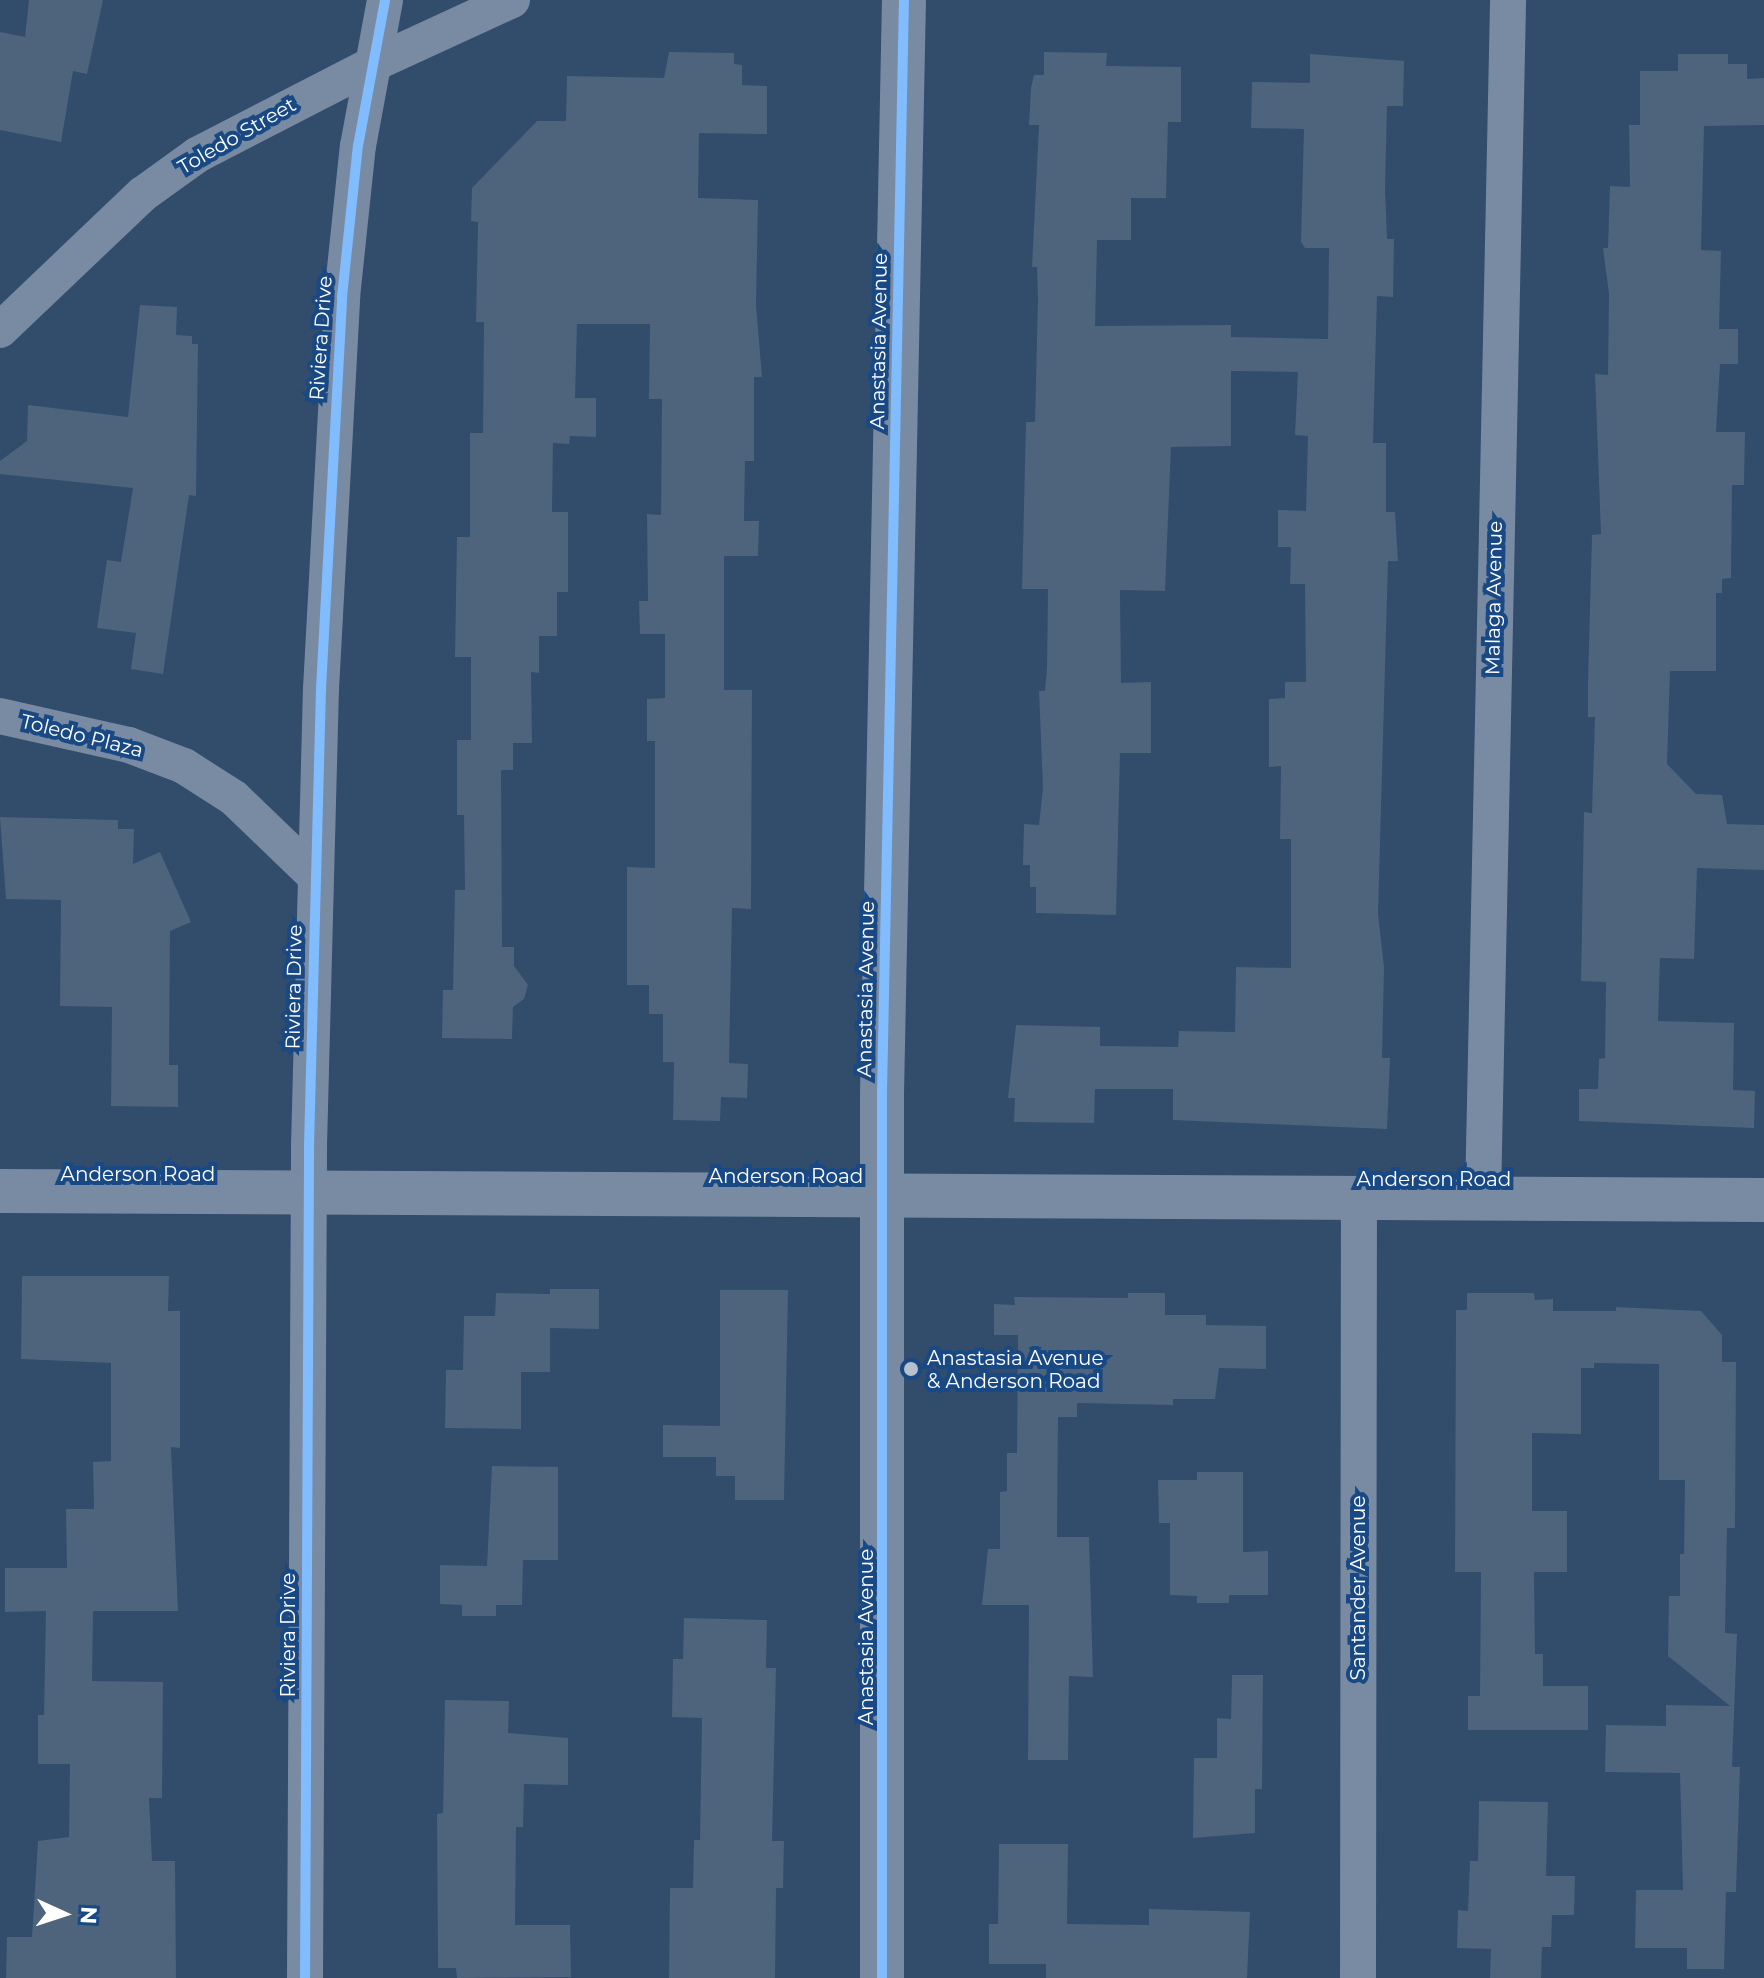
<!DOCTYPE html>
<style>
body{margin:0}
#map{position:relative;width:1764px;height:1978px;overflow:hidden;background:#324c6c;font-family:Montserrat,sans-serif}
div>[style]{position:absolute}
[style*='--x']{left:calc(var(--x)*1px);top:calc(var(--y)*1px);width:calc(var(--w)*1px);rotate:calc(var(--a)*1deg)}
.building>*{inset:0;background:#4e637c}
.minor>*{height:36px;margin:-18px;padding:0 18px;transform-origin:18px;border-radius:18px;background:#788ba2}
.tertiary>*{height:44px;margin:-22px;padding:0 22px;transform-origin:22px;border-radius:22px;background:#788ba2}
.cycleway>*{height:10px;margin:-5px;padding:0 5px;transform-origin:5px;border-radius:5px;background:#80bcff}
.dots>*{width:22px;height:22px;translate:-50% -50%;box-sizing:border-box;border:4px solid #194984;border-radius:50%}
span{translate:-50% -50%;white-space:nowrap;text-align:center;line-height:1.15;-webkit-text-stroke:8px #194984;paint-order:stroke}
.street-label{font-size:20px;color:#fff}
.poi-label{font-size:20px;color:#fff}
.left{translate:0 -50%;text-align:left}
.north{position:absolute;left:24px;top:1874px;width:80px;height:80px;-webkit-text-stroke:6px #194984;paint-order:stroke;rotate:93deg;font-size:22px;font-weight:700;line-height:32px;text-align:center;color:#fff}
.north::after{content:'';display:block;margin:auto;width:28px;height:36px;background:#fff;clip-path:polygon(50% 0,100% 100%,50% 72%,0 100%)}
</style>
<div id="map">
<div class="building">
<div style="clip-path:polygon(29px 0,103px 0,87px 74px,73px 71px,61px 142px,0 130px,0 32px,25px 37px)"></div>
<div style="clip-path:polygon(669px 52px,734px 53px,734px 64px,742px 65px,742px 85px,767px 86px,767px 134px,699px 133px,698px 198px,758px 200px,756px 305px,762px 377px,754px 377px,754px 461px,745px 461px,744px 521px,759px 521px,758px 556px,724px 556px,724px 690px,752px 690px,751px 909px,732px 908px,729px 1063px,748px 1064px,747px 1098px,721px 1097px,720px 1121px,673px 1120px,674px 1062px,663px 1062px,663px 1014px,649px 1014px,649px 985px,627px 985px,627px 867px,655px 868px,655px 741px,647px 741px,647px 699px,665px 698px,665px 634px,640px 634px,639px 601px,648px 601px,647px 514px,661px 515px,662px 399px,649px 399px,650px 324px,577px 324px,575px 398px,596px 398px,596px 437px,570px 436px,569px 444px,553px 443px,552px 512px,568px 512px,568px 592px,557px 592px,557px 636px,539px 636px,539px 673px,531px 672px,532px 743px,513px 743px,513px 770px,501px 770px,502px 947px,514px 947px,514px 966px,528px 985px,524px 999px,513px 1007px,512px 1039px,442px 1038px,443px 990px,453px 990px,455px 890px,465px 890px,464px 815px,457px 815px,457px 740px,471px 740px,471px 657px,455px 657px,457px 537px,470px 537px,470px 433px,483px 433px,484px 322px,476px 322px,478px 222px,471px 221px,472px 188px,537px 121px,566px 121px,567px 76px,664px 78px)"></div>
<div style="clip-path:polygon(1044px 52px,1107px 53px,1106px 66px,1181px 67px,1181px 122px,1168px 122px,1166px 198px,1131px 198px,1131px 240px,1097px 240px,1095px 326px,1231px 325px,1231px 337px,1328px 339px,1329px 248px,1305px 248px,1301px 242px,1304px 129px,1251px 128px,1252px 82px,1310px 83px,1310px 54px,1404px 61px,1403px 106px,1387px 106px,1385px 188px,1387px 239px,1394px 239px,1393px 297px,1377px 296px,1373px 443px,1386px 443px,1386px 512px,1395px 512px,1398px 561px,1388px 561px,1378px 914px,1384px 967px,1382px 1058px,1390px 1058px,1387px 1129px,1173px 1120px,1173px 1089px,1095px 1089px,1094px 1123px,1014px 1122px,1015px 1098px,1008px 1098px,1016px 1025px,1100px 1027px,1100px 1046px,1178px 1047px,1179px 1031px,1235px 1032px,1236px 967px,1291px 968px,1291px 839px,1280px 839px,1281px 766px,1269px 767px,1269px 699px,1285px 698px,1285px 682px,1306px 682px,1305px 584px,1290px 584px,1291px 547px,1278px 547px,1278px 510px,1306px 511px,1308px 436px,1295px 435px,1298px 372px,1231px 371px,1231px 446px,1171px 447px,1165px 591px,1120px 590px,1121px 683px,1151px 682px,1151px 753px,1120px 753px,1116px 915px,1036px 913px,1036px 887px,1030px 887px,1030px 865px,1023px 865px,1024px 824px,1039px 825px,1043px 788px,1039px 691px,1045px 691px,1047px 668px,1048px 589px,1022px 589px,1026px 422px,1035px 422px,1038px 298px,1037px 267px,1032px 267px,1039px 125px,1029px 125px,1031px 88px,1034px 75px,1044px 75px)"></div>
<div style="clip-path:polygon(1678px 54px,1728px 54px,1728px 64px,1747px 64px,1747px 79px,1764px 78px,1764px 125px,1704px 126px,1701px 250px,1721px 251px,1719px 329px,1738px 329px,1738px 364px,1720px 364px,1716px 432px,1745px 432px,1744px 485px,1732px 485px,1731px 578px,1722px 579px,1722px 593px,1716px 593px,1716px 671px,1670px 671px,1667px 764px,1696px 794px,1722px 795px,1727px 824px,1764px 825px,1764px 870px,1697px 868px,1694px 959px,1660px 958px,1658px 1021px,1734px 1023px,1733px 1090px,1755px 1091px,1754px 1128px,1579px 1121px,1579px 1089px,1598px 1089px,1599px 1059px,1605px 1058px,1606px 982px,1581px 981px,1584px 812px,1592px 813px,1595px 717px,1588px 717px,1588px 681px,1592px 535px,1601px 534px,1595px 374px,1608px 375px,1609px 294px,1603px 248px,1608px 248px,1610px 186px,1630px 187px,1629px 125px,1640px 125px,1640px 71px,1678px 71px)"></div>
<div style="clip-path:polygon(140px 305px,177px 307px,176px 335px,192px 336px,192px 344px,198px 344px,196px 496px,189px 495px,163px 674px,131px 669px,136px 633px,97px 628px,107px 560px,121px 562px,133px 488px,0 474px,0 461px,27px 441px,28px 405px,128px 417px)"></div>
<div style="clip-path:polygon(0 817px,118px 820px,118px 829px,134px 829px,133px 864px,160px 852px,191px 922px,170px 931px,169px 1065px,178px 1065px,178px 1107px,111px 1106px,112px 1007px,60px 1006px,61px 900px,6px 899px)"></div>
<div style="clip-path:polygon(22px 1276px,169px 1276px,168px 1311px,180px 1311px,180px 1448px,171px 1447px,178px 1611px,93px 1611px,92px 1681px,163px 1682px,162px 1798px,149px 1798px,152px 1861px,175px 1861px,176px 1978px,6px 1978px,7px 1937px,32px 1937px,38px 1841px,69px 1837px,70px 1764px,38px 1764px,38px 1715px,44px 1715px,46px 1611px,5px 1612px,5px 1568px,67px 1568px,66px 1509px,94px 1509px,93px 1462px,111px 1461px,111px 1363px,21px 1359px)"></div>
<div style="clip-path:polygon(550px 1289px,599px 1289px,599px 1329px,550px 1328px,550px 1372px,521px 1372px,521px 1429px,445px 1428px,446px 1370px,463px 1370px,464px 1316px,495px 1316px,496px 1293px,550px 1294px)"></div>
<div style="clip-path:polygon(720px 1290px,788px 1290px,784px 1500px,735px 1500px,735px 1476px,716px 1476px,716px 1457px,663px 1457px,663px 1425px,720px 1426px)"></div>
<div style="clip-path:polygon(1128px 1293px,1165px 1293px,1165px 1315px,1206px 1315px,1206px 1325px,1266px 1326px,1266px 1369px,1219px 1368px,1215px 1399px,1173px 1399px,1173px 1405px,1077px 1403px,1077px 1417px,1058px 1417px,1057px 1537px,1089px 1537px,1093px 1677px,1069px 1676px,1068px 1760px,1028px 1760px,1029px 1605px,982px 1605px,988px 1549px,1000px 1549px,1000px 1492px,1007px 1491px,1007px 1453px,1017px 1453px,1018px 1335px,994px 1335px,994px 1304px,1015px 1305px,1014px 1297px,1128px 1298px)"></div>
<div style="clip-path:polygon(1467px 1293px,1534px 1293px,1535px 1300px,1553px 1299px,1553px 1311px,1616px 1311px,1616px 1307px,1701px 1311px,1722px 1335px,1722px 1362px,1736px 1362px,1735px 1528px,1727px 1528px,1725px 1633px,1737px 1634px,1732px 1767px,1740px 1767px,1736px 1892px,1726px 1892px,1724px 1969px,1687px 1969px,1687px 1948px,1635px 1948px,1636px 1890px,1683px 1890px,1680px 1773px,1605px 1772px,1606px 1725px,1666px 1726px,1666px 1705px,1730px 1706px,1668px 1656px,1669px 1596px,1680px 1596px,1680px 1554px,1684px 1554px,1685px 1480px,1659px 1480px,1659px 1364px,1594px 1363px,1594px 1368px,1581px 1368px,1581px 1434px,1532px 1433px,1532px 1511px,1567px 1511px,1567px 1572px,1534px 1572px,1535px 1654px,1543px 1654px,1543px 1686px,1588px 1686px,1588px 1730px,1468px 1730px,1468px 1696px,1480px 1696px,1481px 1572px,1455px 1572px,1456px 1310px,1467px 1310px)"></div>
<div style="clip-path:polygon(492px 1466px,558px 1467px,558px 1560px,523px 1560px,522px 1605px,496px 1605px,496px 1616px,462px 1616px,462px 1605px,440px 1604px,440px 1565px,487px 1566px)"></div>
<div style="clip-path:polygon(1197px 1472px,1243px 1472px,1243px 1552px,1268px 1551px,1268px 1595px,1229px 1595px,1229px 1603px,1197px 1603px,1197px 1596px,1170px 1595px,1170px 1523px,1159px 1523px,1158px 1480px,1197px 1480px)"></div>
<div style="clip-path:polygon(684px 1618px,767px 1620px,766px 1668px,776px 1668px,772px 1841px,784px 1841px,783px 1888px,776px 1888px,775px 1978px,669px 1978px,670px 1888px,693px 1888px,694px 1840px,700px 1840px,702px 1718px,672px 1717px,673px 1659px,683px 1659px)"></div>
<div style="clip-path:polygon(1232px 1675px,1263px 1675px,1262px 1789px,1255px 1789px,1255px 1833px,1193px 1838px,1194px 1758px,1217px 1758px,1217px 1718px,1231px 1719px)"></div>
<div style="clip-path:polygon(445px 1700px,509px 1701px,508px 1733px,568px 1738px,568px 1785px,524px 1784px,523px 1827px,516px 1827px,515px 1925px,570px 1925px,571px 1977px,457px 1978px,456px 1968px,438px 1968px,437px 1814px,443px 1813px)"></div>
<div style="clip-path:polygon(1479px 1801px,1548px 1802px,1546px 1876px,1575px 1876px,1574px 1915px,1552px 1915px,1551px 1947px,1542px 1947px,1541px 1978px,1490px 1978px,1491px 1949px,1457px 1948px,1458px 1910px,1468px 1911px,1470px 1861px,1478px 1861px)"></div>
<div style="clip-path:polygon(999px 1844px,1068px 1844px,1067px 1924px,1149px 1925px,1149px 1909px,1250px 1912px,1247px 1978px,1046px 1978px,1046px 1964px,989px 1964px,989px 1924px,998px 1924px)"></div>
</div>
<div class="minor">
<div style="--x:0;--y:330;--w:197;--a:-43.6"></div>
<div style="--x:143;--y:194;--w:67;--a:-35.8"></div>
<div style="--x:197;--y:155;--w:198;--a:-27.3"></div>
<div style="--x:373;--y:64;--w:153;--a:-24.7"></div>
<div style="--x:0;--y:716;--w:132;--a:12.7"></div>
<div style="--x:129;--y:745;--w:59;--a:20.9"></div>
<div style="--x:184;--y:766;--w:59;--a:32.6"></div>
<div style="--x:234;--y:798;--w:111;--a:43.9"></div>
<div style="--x:1483;--y:1197;--w:1197;--a:-88.8"></div>
<div style="--x:305;--y:1978;--w:832;--a:-89.72"></div>
<div style="--x:309;--y:1146;--w:457;--a:-88.5"></div>
<div style="--x:321;--y:689;--w:393;--a:-86.9"></div>
<div style="--x:342;--y:297;--w:152;--a:-84"></div>
<div style="--x:358;--y:146;--w:148;--a:-79.5"></div>
<div style="--x:1358;--y:1978;--w:781;--a:-89.93"></div>
</div>
<div class="tertiary">
<div style="--x:0;--y:1191;--w:1764;--a:0.29"></div>
<div style="--x:882;--y:1978;--w:884;--a:-90"></div>
<div style="--x:882;--y:1094;--w:1094;--a:-88.85"></div>
</div>
<div class="cycleway">
<div style="--x:305;--y:1978;--w:832;--a:-89.72"></div>
<div style="--x:309;--y:1146;--w:457;--a:-88.5"></div>
<div style="--x:321;--y:689;--w:393;--a:-86.9"></div>
<div style="--x:342;--y:297;--w:152;--a:-84"></div>
<div style="--x:358;--y:146;--w:148;--a:-79.5"></div>
<div style="--x:882;--y:1978;--w:884;--a:-90"></div>
<div style="--x:882;--y:1094;--w:1094;--a:-88.85"></div>
</div>
<div class="dots">
<div style="left:911px;top:1369px;background:#b7c0cc"></div>
</div>
<div class="street-label">
<span style="left:237px;top:136px;rotate:-30deg">Toledo Street</span>
<span style="left:321px;top:338px;rotate:-86deg">Riviera Drive</span>
<span style="left:879px;top:341px;rotate:-89deg">Anastasia Avenue</span>
<span style="left:1494px;top:598px;rotate:-89deg">Malaga Avenue</span>
<span style="left:82px;top:736px;rotate:14deg">Toledo Plaza</span>
<span style="left:294px;top:987px;rotate:-89deg">Riviera Drive</span>
<span style="left:866px;top:989px;rotate:-89deg">Anastasia Avenue</span>
<span style="left:138px;top:1174px">Anderson Road</span>
<span style="left:786px;top:1176px">Anderson Road</span>
<span style="left:1434px;top:1179px">Anderson Road</span>
<span style="left:1358px;top:1588px;rotate:-90deg">Santander Avenue</span>
<span style="left:288px;top:1635px;rotate:-90deg">Riviera Drive</span>
<span style="left:866px;top:1637px;rotate:-90deg">Anastasia Avenue</span>
</div>
<div class="poi-label">
<span class="left" style="left:927px;top:1370px">Anastasia Avenue<br>&amp; Anderson Road</span>
</div>
<div class="north">N</div>
</div>
